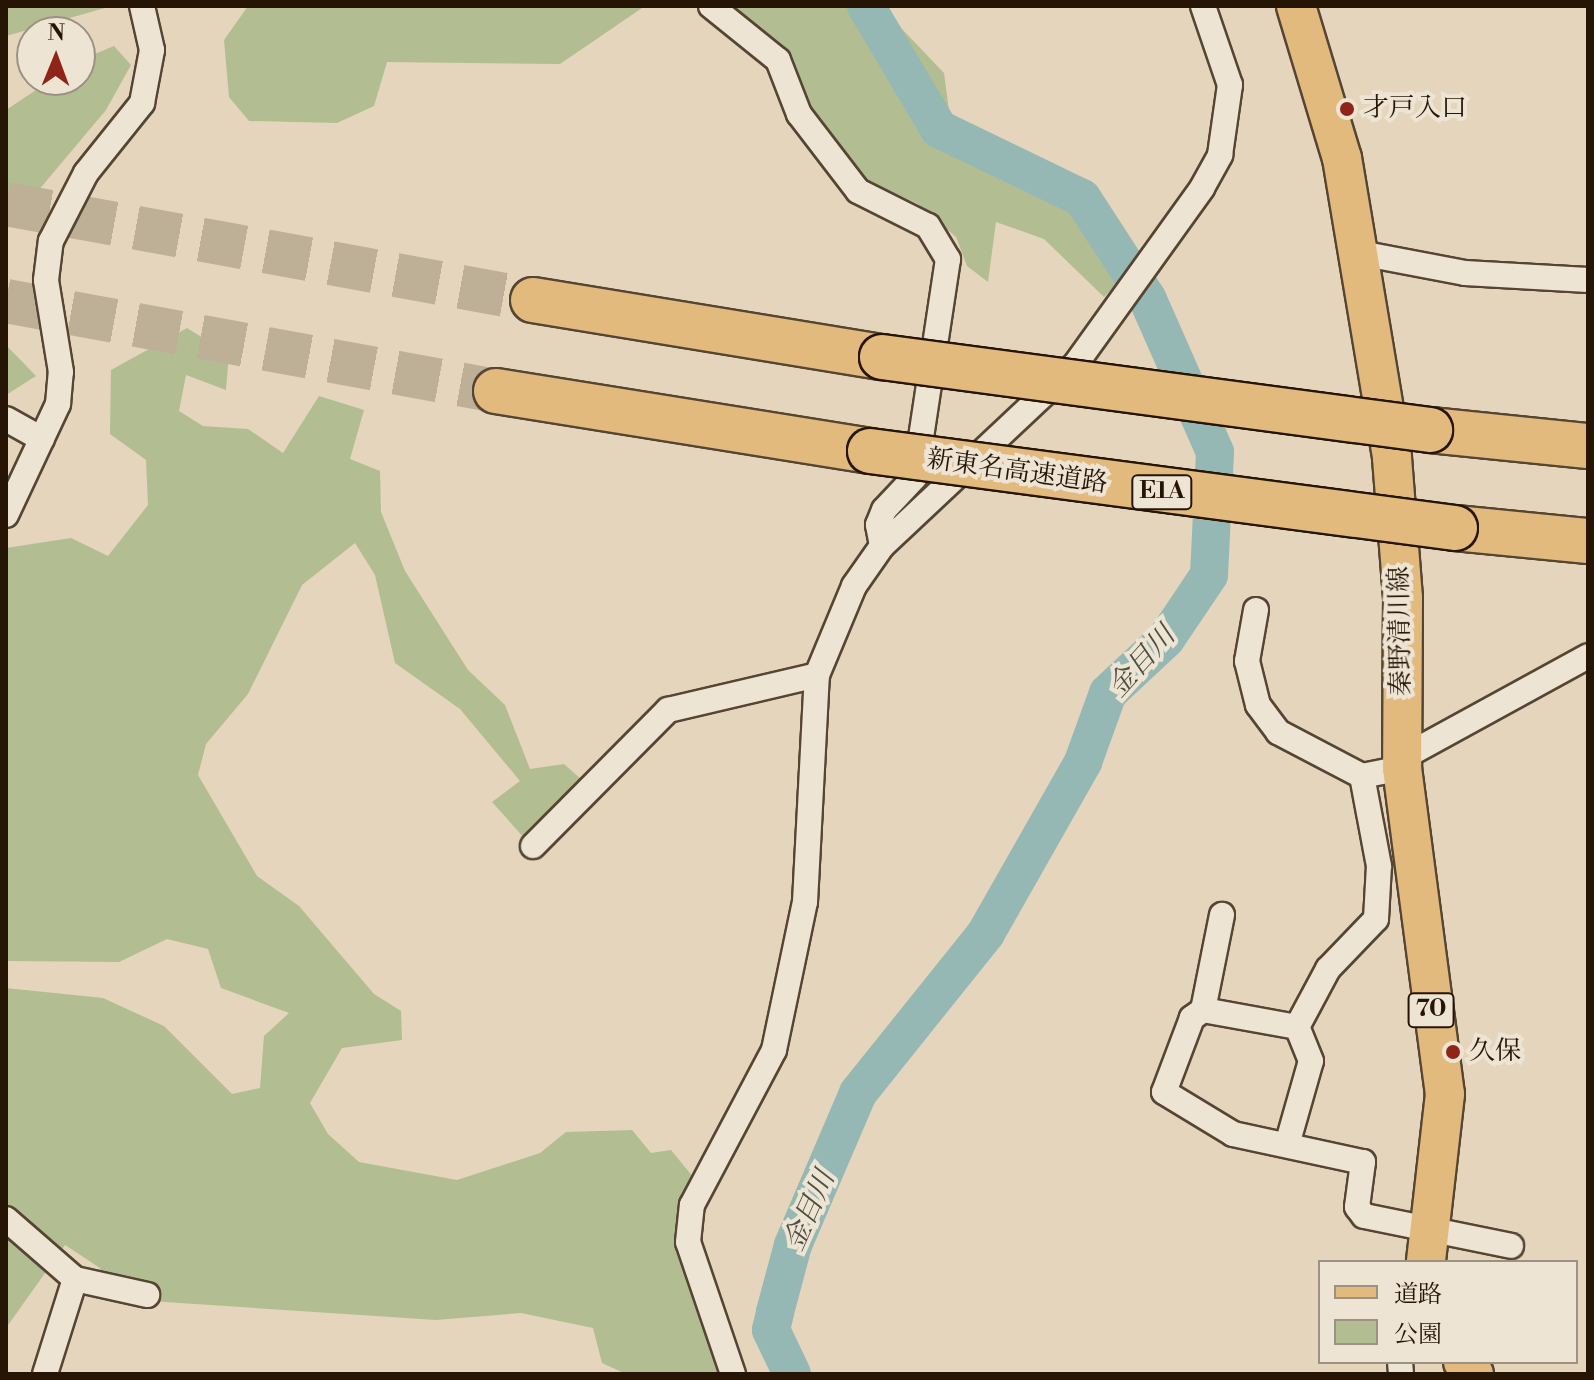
<!DOCTYPE html>
<meta charset="utf-8">
<style>
body{margin:0}
#map{position:relative;width:1594px;height:1380px;overflow:hidden;background:#e4d5bc;font-family:"Libre Bodoni","Noto Serif JP",serif}
div>[style]{position:absolute}
[style*='--x']{left:calc(var(--x)*1px);top:calc(var(--y)*1px);width:calc(var(--w)*1px);rotate:calc(var(--a)*1deg)}
.green>*{inset:0;background:#b2be92}
.river>*{height:38px;margin:-19px;padding:0 19px;transform-origin:19px;border-radius:19px;background:#95b8b4}
.highway-tunnel>*{height:44px;margin-top:-22px;transform-origin:0;background:repeating-linear-gradient(90deg,#beaf97 0 44px,transparent 0 66px)}
.roads{filter:drop-shadow(2px 0 #564533) drop-shadow(-2px 0 #564533) drop-shadow(0 2px #564533) drop-shadow(0 -2px #564533)}
.street>*{height:24px;margin:-12px;padding:0 12px;transform-origin:12px;border-radius:12px;background:#ede4d3}
.primary>*{height:38px;margin:-19px;padding:0 19px;transform-origin:19px;border-radius:19px;background:#e2ba7e}
.highway>*{height:44px;margin:-22px;padding:0 22px;transform-origin:22px;border-radius:22px;background:#e2ba7e}
.bridges{filter:drop-shadow(2px 0 #261505) drop-shadow(-2px 0 #261505) drop-shadow(0 2px #261505) drop-shadow(0 -2px #261505)}
.highway-bridge>*{height:44px;margin:-22px;padding:0 22px;transform-origin:22px;border-radius:22px;background:#e2ba7e}
.dots>*{width:22px;height:22px;translate:-50% -50%;box-sizing:border-box;border:4px solid #ede4d3;border-radius:50%}
span{translate:-50% -50%;white-space:nowrap;text-align:center;line-height:1.15;-webkit-text-stroke:8px #ede4d3;paint-order:stroke}
.shield-label span{padding:2px 6px;background:#ede4d3;border:2px solid;border-radius:6px;-webkit-text-stroke-width:0}
.shield-label{font-size:24px;color:#261505;font-weight:700}
.poi-label{font-size:26px;color:#261505}
.left{translate:0 -50%;text-align:left}
.street-label{font-size:26px;color:#261505}
.water-label{font-size:28px;color:#4d4e42;font-style:italic}
.frame{position:absolute;inset:0;border:8px solid #261505;pointer-events:none}
.legend{position:absolute;left:1318px;top:1260px;width:260px;height:104px;box-sizing:border-box;background:#ede4d3;border:2px solid #9d9181;margin:0;padding:10px 14px;list-style:none;font-size:24px;color:#261505}
.legend li{display:flex;align-items:center;gap:16px;height:40px}
.legend b{width:40px;border:2px solid #9d9181}
.north{position:absolute;left:16px;top:16px;width:80px;height:80px;box-sizing:border-box;background:#ede4d3;border:2px solid #9d9181;border-radius:50%;rotate:1deg;font-size:22px;font-weight:700;line-height:32px;text-align:center;color:#261505}
.north::after{content:'';display:block;margin:auto;width:28px;height:36px;background:#8f2418;clip-path:polygon(50% 0,100% 100%,50% 72%,0 100%)}
</style>
<div id="map">
<div class="green">
<div style="clip-path:polygon(6px 6px,112px 6px,6px 36px)"></div>
<div style="clip-path:polygon(248px 6px,645px 6px,560px 64px,387px 62px,374px 106px,337px 123px,249px 121px,229px 97px,224px 40px)"></div>
<div style="clip-path:polygon(729px 6px,880px 6px,944px 73px,951px 126px,1053px 173px,1126px 274px,1104px 297px,1044px 239px,996px 222px,988px 282px,967px 266px,956px 237px,918px 204px,860px 177px)"></div>
<div style="clip-path:polygon(114px 46px,131px 65px,106px 110px,6px 229px,6px 110px,51px 80px,80px 80px,80px 60px)"></div>
<div style="clip-path:polygon(187px 328px,229px 354px,226px 390px,186px 375px,179px 411px,203px 426px,248px 429px,283px 453px,319px 396px,364px 410px,350px 459px,380px 471px,381px 512px,405px 571px,468px 670px,505px 705px,530px 769px,564px 764px,582px 780px,526px 840px,492px 802px,520px 781px,460px 709px,395px 663px,375px 575px,355px 543px,302px 585px,248px 694px,206px 744px,198px 775px,257px 876px,299px 906px,374px 994px,401px 1011px,402px 1040px,342px 1048px,310px 1103px,328px 1134px,359px 1162px,457px 1180px,540px 1153px,566px 1132px,632px 1130px,651px 1153px,671px 1150px,698px 1183px,680px 1218px,748px 1374px,626px 1374px,602px 1363px,593px 1328px,521px 1313px,436px 1320px,104px 1298px,100px 1268px,65px 1245px,6px 1328px,6px 988px,103px 998px,164px 1026px,232px 1094px,260px 1088px,264px 1036px,289px 1013px,221px 988px,208px 949px,167px 939px,119px 962px,6px 961px,6px 548px,71px 538px,108px 556px,148px 505px,146px 460px,110px 434px,111px 370px)"></div>
<div style="clip-path:polygon(6px 345px,36px 376px,6px 395px)"></div>
</div>
<div class="river">
<div style="--x:792;--y:1374;--w:49;--a:-115.5"></div>
<div style="--x:771;--y:1330;--w:18;--a:-77"></div>
<div style="--x:775;--y:1312;--w:69;--a:-75"></div>
<div style="--x:793;--y:1245;--w:165;--a:-66.8"></div>
<div style="--x:858;--y:1093;--w:205;--a:-51.3"></div>
<div style="--x:986;--y:933;--w:197;--a:-60.4"></div>
<div style="--x:1083;--y:762;--w:73;--a:-70.1"></div>
<div style="--x:1108;--y:693;--w:79;--a:-43"></div>
<div style="--x:1166;--y:639;--w:77;--a:-56.1"></div>
<div style="--x:1209;--y:575;--w:123;--a:-87.2"></div>
<div style="--x:1215;--y:452;--w:168;--a:-113.8"></div>
<div style="--x:1147;--y:298;--w:119;--a:-123"></div>
<div style="--x:1082;--y:198;--w:159;--a:-154.2"></div>
<div style="--x:939;--y:129;--w:143;--a:-120.7"></div>
</div>
<div class="highway-tunnel">
<div style="--x:6;--y:204;--w:536;--a:10.32"></div>
<div style="--x:6;--y:301;--w:498;--a:10.4"></div>
</div>
<div class="roads">
<div class="street">
<div style="--x:711;--y:6;--w:86;--a:38.9"></div>
<div style="--x:778;--y:60;--w:58;--a:68.7"></div>
<div style="--x:799;--y:114;--w:97;--a:52.5"></div>
<div style="--x:858;--y:191;--w:78;--a:26.6"></div>
<div style="--x:928;--y:226;--w:39;--a:59"></div>
<div style="--x:948;--y:259;--w:220;--a:98.6"></div>
<div style="--x:915;--y:477;--w:45;--a:133.2"></div>
<div style="--x:884;--y:510;--w:16;--a:112"></div>
<div style="--x:878;--y:525;--w:21;--a:79"></div>
<div style="--x:1360;--y:253;--w:107;--a:10.8"></div>
<div style="--x:1465;--y:273;--w:123;--a:3.3"></div>
<div style="--x:6;--y:419;--w:41;--a:29.1"></div>
<div style="--x:6;--y:515;--w:123;--a:-64.9"></div>
<div style="--x:58;--y:404;--w:32;--a:-85"></div>
<div style="--x:61;--y:372;--w:93;--a:-99.3"></div>
<div style="--x:46;--y:280;--w:39;--a:-83"></div>
<div style="--x:51;--y:241;--w:76;--a:-62.8"></div>
<div style="--x:86;--y:173;--w:90;--a:-51.3"></div>
<div style="--x:142;--y:103;--w:54;--a:-79.3"></div>
<div style="--x:152;--y:50;--w:45;--a:-102.8"></div>
<div style="--x:1256;--y:610;--w:52;--a:100"></div>
<div style="--x:1247;--y:661;--w:45;--a:76"></div>
<div style="--x:1258;--y:705;--w:34;--a:53"></div>
<div style="--x:1278;--y:732;--w:95;--a:27.6"></div>
<div style="--x:1362;--y:776;--w:41;--a:-11.3"></div>
<div style="--x:1402;--y:758;--w:212;--a:-28.7"></div>
<div style="--x:533;--y:846;--w:192;--a:-45.2"></div>
<div style="--x:668;--y:710;--w:153;--a:-13.2"></div>
<div style="--x:1203;--y:1010;--w:97;--a:-78.7"></div>
<div style="--x:1297;--y:1027;--w:96;--a:-169.7"></div>
<div style="--x:1203;--y:1010;--w:14;--a:144"></div>
<div style="--x:1192;--y:1018;--w:79;--a:110.7"></div>
<div style="--x:1164;--y:1092;--w:81;--a:31.3"></div>
<div style="--x:1233;--y:1134;--w:133;--a:12.2"></div>
<div style="--x:1363;--y:1162;--w:45;--a:97.6"></div>
<div style="--x:1357;--y:1207;--w:11;--a:52"></div>
<div style="--x:1364;--y:1216;--w:150;--a:11.5"></div>
<div style="--x:1297;--y:1027;--w:66;--a:-61.9"></div>
<div style="--x:1328;--y:969;--w:69;--a:-46.2"></div>
<div style="--x:1376;--y:919;--w:53;--a:-86.8"></div>
<div style="--x:1379;--y:866;--w:92;--a:-100.7"></div>
<div style="--x:1287;--y:1145;--w:87;--a:-74.1"></div>
<div style="--x:1311;--y:1061;--w:37;--a:-112"></div>
<div style="--x:6;--y:1219;--w:91;--a:41"></div>
<div style="--x:75;--y:1279;--w:74;--a:12.5"></div>
<div style="--x:1400;--y:1362;--w:12;--a:85"></div>
<div style="--x:45;--y:1374;--w:100;--a:-72.5"></div>
<div style="--x:733;--y:1374;--w:139;--a:-108.8"></div>
<div style="--x:688;--y:1242;--w:37;--a:-84"></div>
<div style="--x:692;--y:1205;--w:175;--a:-62.1"></div>
<div style="--x:774;--y:1050;--w:151;--a:-78.2"></div>
<div style="--x:805;--y:902;--w:227;--a:-87"></div>
<div style="--x:817;--y:675;--w:96;--a:-67.4"></div>
<div style="--x:854;--y:586;--w:49;--a:-55"></div>
<div style="--x:882;--y:546;--w:265;--a:-43.2"></div>
<div style="--x:1075;--y:365;--w:218;--a:-54.3"></div>
<div style="--x:1202;--y:188;--w:38;--a:-61"></div>
<div style="--x:1220;--y:155;--w:71;--a:-81.9"></div>
<div style="--x:1230;--y:85;--w:83;--a:-108.9"></div>
</div>
<div class="primary">
<div style="--x:1296;--y:6;--w:159;--a:73.2"></div>
<div style="--x:1342;--y:158;--w:304;--a:80.5"></div>
<div style="--x:1392;--y:458;--w:140;--a:85.5"></div>
<div style="--x:1403;--y:598;--w:170;--a:90.3"></div>
<div style="--x:1402;--y:768;--w:329;--a:82.5"></div>
<div style="--x:1445;--y:1094;--w:169;--a:96.5"></div>
<div style="--x:1463;--y:1362;--w:16;--a:47"></div>
</div>
<div class="highway">
<div style="--x:533;--y:300;--w:354;--a:9.3"></div>
<div style="--x:496;--y:391;--w:379;--a:9.1"></div>
<div style="--x:1430;--y:430;--w:159;--a:5.8"></div>
<div style="--x:1455;--y:528;--w:134;--a:5.6"></div>
</div>
</div>
<div class="bridges">
<div class="highway-bridge">
<div style="--x:882;--y:357;--w:553;--a:7.59"></div>
<div style="--x:870;--y:451;--w:590;--a:7.5"></div>
</div>
</div>
<div class="dots">
<div style="left:1347px;top:109px;background:#8f2418"></div>
<div style="left:1453px;top:1052px;background:#8f2418"></div>
</div>
<div class="shield-label">
<span style="left:1162px;top:492px">E1A</span>
<span style="left:1431px;top:1010px">70</span>
</div>
<div class="poi-label">
<span class="left" style="left:1363px;top:109px">才戸入口</span>
<span class="left" style="left:1469px;top:1052px">久保</span>
</div>
<div class="street-label">
<span style="left:1017px;top:472px;rotate:8deg">新東名高速道路</span>
<span style="left:1401px;top:631px;rotate:-91deg">秦野清川線</span>
</div>
<div class="water-label">
<span style="left:1142px;top:662px;rotate:-48deg">金目川</span>
<span style="left:810px;top:1211px;rotate:-66deg">金目川</span>
</div>
<div class="frame"></div>
<ul class="legend">
<li><b style="height:10px;background:#e2ba7e"></b>道路</li>
<li><b style="height:22px;background:#b2be92"></b>公園</li>
</ul>
<div class="north">N</div>
</div>
